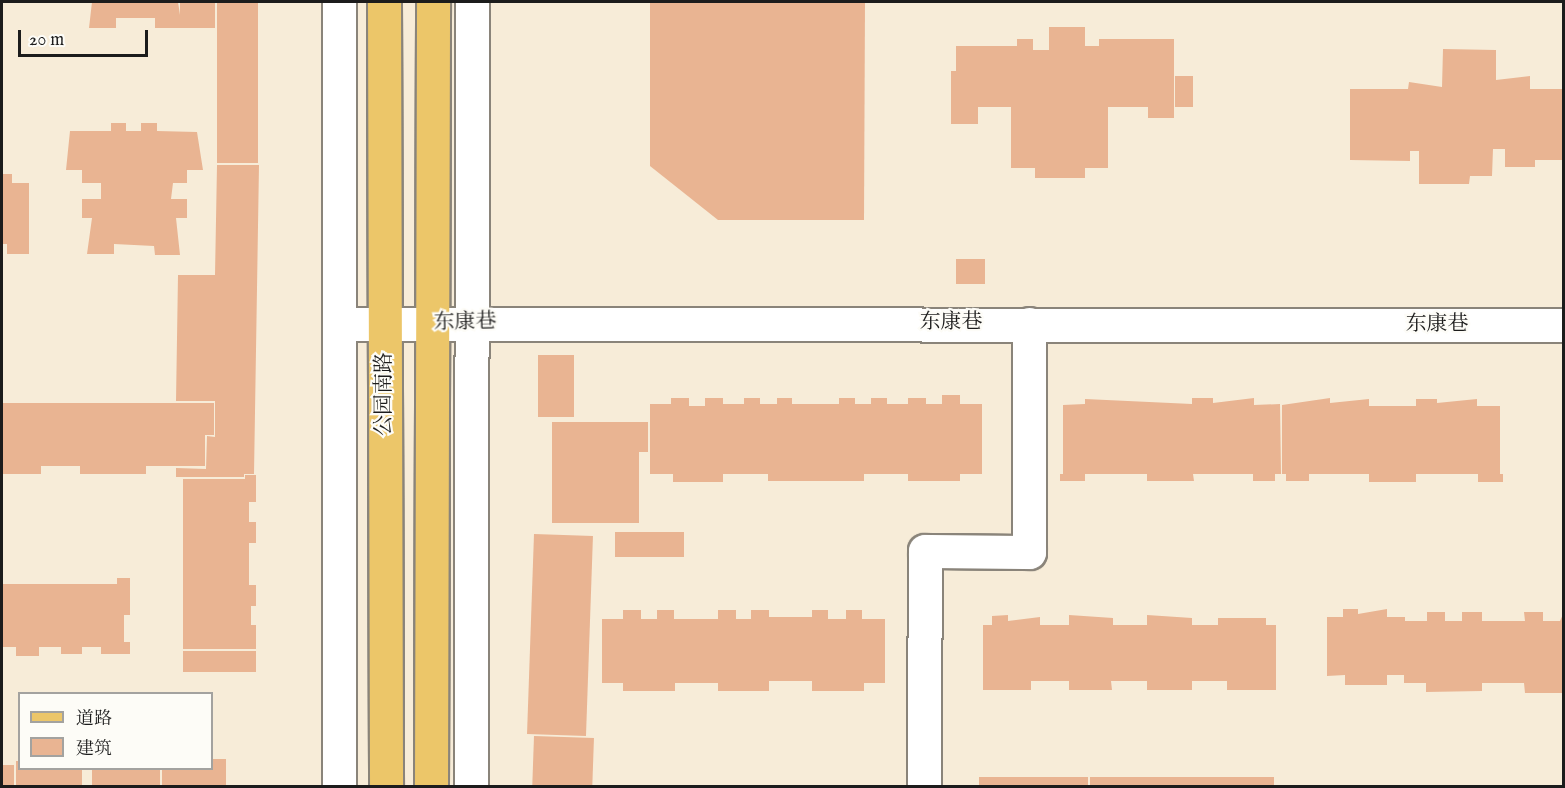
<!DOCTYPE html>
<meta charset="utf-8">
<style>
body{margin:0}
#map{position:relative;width:1565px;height:788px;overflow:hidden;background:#f7ecd8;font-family:"IM FELL English","Noto Serif SC",serif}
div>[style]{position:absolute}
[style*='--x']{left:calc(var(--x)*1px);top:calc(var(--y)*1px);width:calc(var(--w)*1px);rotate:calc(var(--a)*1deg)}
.building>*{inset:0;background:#e9b492;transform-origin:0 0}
.roads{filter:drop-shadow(2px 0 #8a847a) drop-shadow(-2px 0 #8a847a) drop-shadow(0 2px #8a847a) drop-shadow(0 -2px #8a847a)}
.minor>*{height:33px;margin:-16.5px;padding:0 16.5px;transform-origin:16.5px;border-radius:16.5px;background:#fff}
.major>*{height:33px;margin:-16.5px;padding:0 16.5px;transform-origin:16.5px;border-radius:16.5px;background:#ecc669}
span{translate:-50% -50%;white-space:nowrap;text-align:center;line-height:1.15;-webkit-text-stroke:4.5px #fdfcf7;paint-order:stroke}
.street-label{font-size:21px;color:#1c1c1c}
.frame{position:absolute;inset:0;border:3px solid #1c1c1c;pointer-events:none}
.legend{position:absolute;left:18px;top:692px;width:195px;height:78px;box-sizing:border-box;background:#fdfcf7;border:2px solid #a3a29f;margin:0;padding:8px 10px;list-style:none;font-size:18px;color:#1c1c1c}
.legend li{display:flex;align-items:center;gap:12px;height:30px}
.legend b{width:30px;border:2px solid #a3a29f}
.scale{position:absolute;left:18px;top:30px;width:130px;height:27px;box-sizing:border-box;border:3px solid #1c1c1c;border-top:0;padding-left:8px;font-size:18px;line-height:21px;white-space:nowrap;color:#1c1c1c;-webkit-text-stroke:4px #fdfcf7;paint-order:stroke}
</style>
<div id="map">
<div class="building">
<div style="clip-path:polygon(92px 2px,178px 2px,182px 28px,155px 28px,155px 18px,116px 18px,116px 28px,89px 28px)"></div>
<div style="left:180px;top:2px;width:35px;height:26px"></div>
<div style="left:217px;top:2px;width:41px;height:161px"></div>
<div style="clip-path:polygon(650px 2px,865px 2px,864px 220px,718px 220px,650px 166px)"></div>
<div style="clip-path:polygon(1049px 27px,1085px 27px,1085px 46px,1099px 46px,1099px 39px,1174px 39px,1174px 118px,1148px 118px,1148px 107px,1108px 107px,1108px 168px,1085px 168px,1085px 178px,1035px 178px,1035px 168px,1011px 168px,1011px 107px,978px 107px,978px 124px,951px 124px,951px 71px,956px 71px,956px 46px,1017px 46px,1017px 39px,1033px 39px,1033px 50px,1049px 50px)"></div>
<div style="clip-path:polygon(1443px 49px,1496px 50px,1496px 80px,1530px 76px,1530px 89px,1564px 89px,1564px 160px,1535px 160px,1535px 167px,1505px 167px,1505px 149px,1493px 149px,1492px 176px,1470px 176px,1469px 184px,1419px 184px,1419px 151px,1410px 151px,1410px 161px,1350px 160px,1350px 89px,1408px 89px,1409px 82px,1442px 87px)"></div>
<div style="left:1175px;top:76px;width:18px;height:31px"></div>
<div style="clip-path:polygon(111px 123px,126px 123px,126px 131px,141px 131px,141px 123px,157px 123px,157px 131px,197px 132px,203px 170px,187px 170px,187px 183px,173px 183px,171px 199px,187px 199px,187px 218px,176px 218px,180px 255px,155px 255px,154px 246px,114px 244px,114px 254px,87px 254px,92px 218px,82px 218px,82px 199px,101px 199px,101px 183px,82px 183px,82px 170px,66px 170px,70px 131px,111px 131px)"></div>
<div style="clip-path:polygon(217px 165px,259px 165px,254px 474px,244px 474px,244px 477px,176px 477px,176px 468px,206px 469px,207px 436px,215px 437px,215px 401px,176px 401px,178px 275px,215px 275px)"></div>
<div style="clip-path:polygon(2px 174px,12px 174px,12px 183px,29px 183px,29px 254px,7px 254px,7px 244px,2px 244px)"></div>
<div style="left:956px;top:259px;width:29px;height:25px"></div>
<div style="left:538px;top:355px;width:36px;height:62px"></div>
<div style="clip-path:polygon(942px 395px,960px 395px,960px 404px,982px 404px,982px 474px,960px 474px,960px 481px,908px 481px,908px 474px,864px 474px,864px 481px,768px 481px,768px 474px,723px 474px,723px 482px,673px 482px,673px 474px,650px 474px,650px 404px,671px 404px,671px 398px,689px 398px,689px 406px,705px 406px,705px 398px,723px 398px,723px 404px,744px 404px,744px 398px,760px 398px,760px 404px,777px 404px,777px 398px,792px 398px,792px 404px,839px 404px,839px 398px,855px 398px,855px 404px,871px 404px,871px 398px,887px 398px,887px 404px,908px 404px,908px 398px,926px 398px,926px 404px,942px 404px)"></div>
<div style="clip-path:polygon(1192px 398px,1213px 398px,1213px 403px,1254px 398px,1254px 405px,1280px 404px,1281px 474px,1275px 474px,1275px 481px,1253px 481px,1253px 474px,1193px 474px,1194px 481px,1147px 481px,1147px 474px,1085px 474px,1085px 481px,1060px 481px,1060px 474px,1063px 474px,1063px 405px,1085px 404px,1085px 399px,1192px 404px)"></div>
<div style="clip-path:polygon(1330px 398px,1330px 403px,1369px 399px,1369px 406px,1416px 406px,1416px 399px,1437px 399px,1437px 403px,1477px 399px,1477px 406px,1500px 406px,1500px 474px,1503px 474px,1503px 482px,1478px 482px,1478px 474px,1416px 474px,1416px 482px,1369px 482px,1369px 474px,1309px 474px,1309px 481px,1286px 481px,1286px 474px,1282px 474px,1282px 405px)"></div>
<div style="clip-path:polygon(2px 403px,214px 403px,214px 435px,205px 435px,205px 466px,146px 466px,146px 474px,80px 474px,80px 466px,41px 466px,41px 474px,2px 474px)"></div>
<div style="clip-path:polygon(552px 422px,648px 422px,648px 452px,639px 452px,639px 523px,552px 523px)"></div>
<div style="clip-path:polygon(245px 475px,256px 475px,256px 502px,249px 502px,249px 522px,256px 522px,256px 543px,249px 543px,249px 585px,256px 585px,256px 606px,251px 606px,251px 625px,256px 625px,256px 649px,183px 649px,183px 479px,245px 479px)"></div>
<div style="left:615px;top:532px;width:69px;height:25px"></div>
<div style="left:534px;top:534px;width:59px;height:200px;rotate:2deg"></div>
<div style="clip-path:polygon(117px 578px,130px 578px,130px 615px,124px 615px,124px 642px,130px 642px,130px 654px,101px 654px,101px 647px,82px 647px,82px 654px,61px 654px,61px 647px,39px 647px,39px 656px,16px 656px,16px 647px,2px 647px,2px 584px,117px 584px)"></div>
<div style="clip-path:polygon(1343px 609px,1358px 609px,1358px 614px,1387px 609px,1387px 617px,1405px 617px,1405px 621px,1427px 621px,1427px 612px,1445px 612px,1445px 621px,1462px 621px,1462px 612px,1482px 612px,1482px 621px,1525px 621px,1524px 612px,1543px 612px,1543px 621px,1560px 621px,1564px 612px,1564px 693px,1525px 693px,1524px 683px,1482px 683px,1482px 691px,1426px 692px,1426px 683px,1404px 683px,1404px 675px,1387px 675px,1387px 685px,1345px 685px,1345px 675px,1327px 676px,1327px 617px,1343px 617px)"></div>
<div style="clip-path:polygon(623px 610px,641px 610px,641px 619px,657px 619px,657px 610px,674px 610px,674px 619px,718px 619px,718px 610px,736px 610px,736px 619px,751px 619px,751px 610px,769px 610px,769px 617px,812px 617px,812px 610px,828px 610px,828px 619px,846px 619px,846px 610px,862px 610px,862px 619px,885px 619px,885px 683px,864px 683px,864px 691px,812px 691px,812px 681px,769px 681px,769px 691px,718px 691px,718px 683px,675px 683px,675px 691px,623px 691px,623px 683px,602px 683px,602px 619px,623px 619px)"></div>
<div style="clip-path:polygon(1008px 615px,1008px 621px,1040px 617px,1040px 625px,1069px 625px,1069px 615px,1113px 618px,1113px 625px,1147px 625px,1147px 615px,1192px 618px,1192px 625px,1218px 625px,1218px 618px,1266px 618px,1266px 625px,1276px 625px,1276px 690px,1227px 690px,1227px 681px,1192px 681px,1192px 690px,1147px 690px,1147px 681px,1111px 681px,1112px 690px,1069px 690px,1069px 681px,1031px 681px,1031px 690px,983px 690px,983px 625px,992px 625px,992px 616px)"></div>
<div style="left:183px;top:651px;width:73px;height:21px"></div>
<div style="left:534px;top:736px;width:60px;height:50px;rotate:2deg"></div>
<div style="clip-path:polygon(212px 759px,226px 759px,226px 786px,162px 786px,162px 768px,212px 768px)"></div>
<div style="clip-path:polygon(16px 761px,20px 761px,20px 768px,82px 768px,82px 786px,16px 786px)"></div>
<div style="left:2px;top:765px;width:12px;height:21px"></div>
<div style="left:92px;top:768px;width:68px;height:18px"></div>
<div style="left:979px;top:777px;width:109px;height:9px"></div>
<div style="left:1090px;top:777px;width:184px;height:9px"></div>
</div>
<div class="roads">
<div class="minor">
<div style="--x:339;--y:2;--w:784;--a:90"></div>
<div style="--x:339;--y:324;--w:1225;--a:0.05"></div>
<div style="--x:471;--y:786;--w:784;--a:-89.93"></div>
<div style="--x:924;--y:786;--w:235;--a:-89.8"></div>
<div style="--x:925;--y:551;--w:104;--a:0.6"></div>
<div style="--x:1029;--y:552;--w:228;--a:-90"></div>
</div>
<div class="major">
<div style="--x:384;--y:2;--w:784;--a:89.85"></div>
<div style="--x:431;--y:786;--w:784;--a:-89.85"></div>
</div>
</div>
<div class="street-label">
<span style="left:465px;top:323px;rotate:-1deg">东康巷</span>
<span style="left:951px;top:323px">东康巷</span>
<span style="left:1437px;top:325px">东康巷</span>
<span style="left:385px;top:394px;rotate:-90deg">公园南路</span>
</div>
<div class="frame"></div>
<ul class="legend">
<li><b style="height:8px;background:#ecc669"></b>道路</li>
<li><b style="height:16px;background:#e9b492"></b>建筑</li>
</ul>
<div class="scale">20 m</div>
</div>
